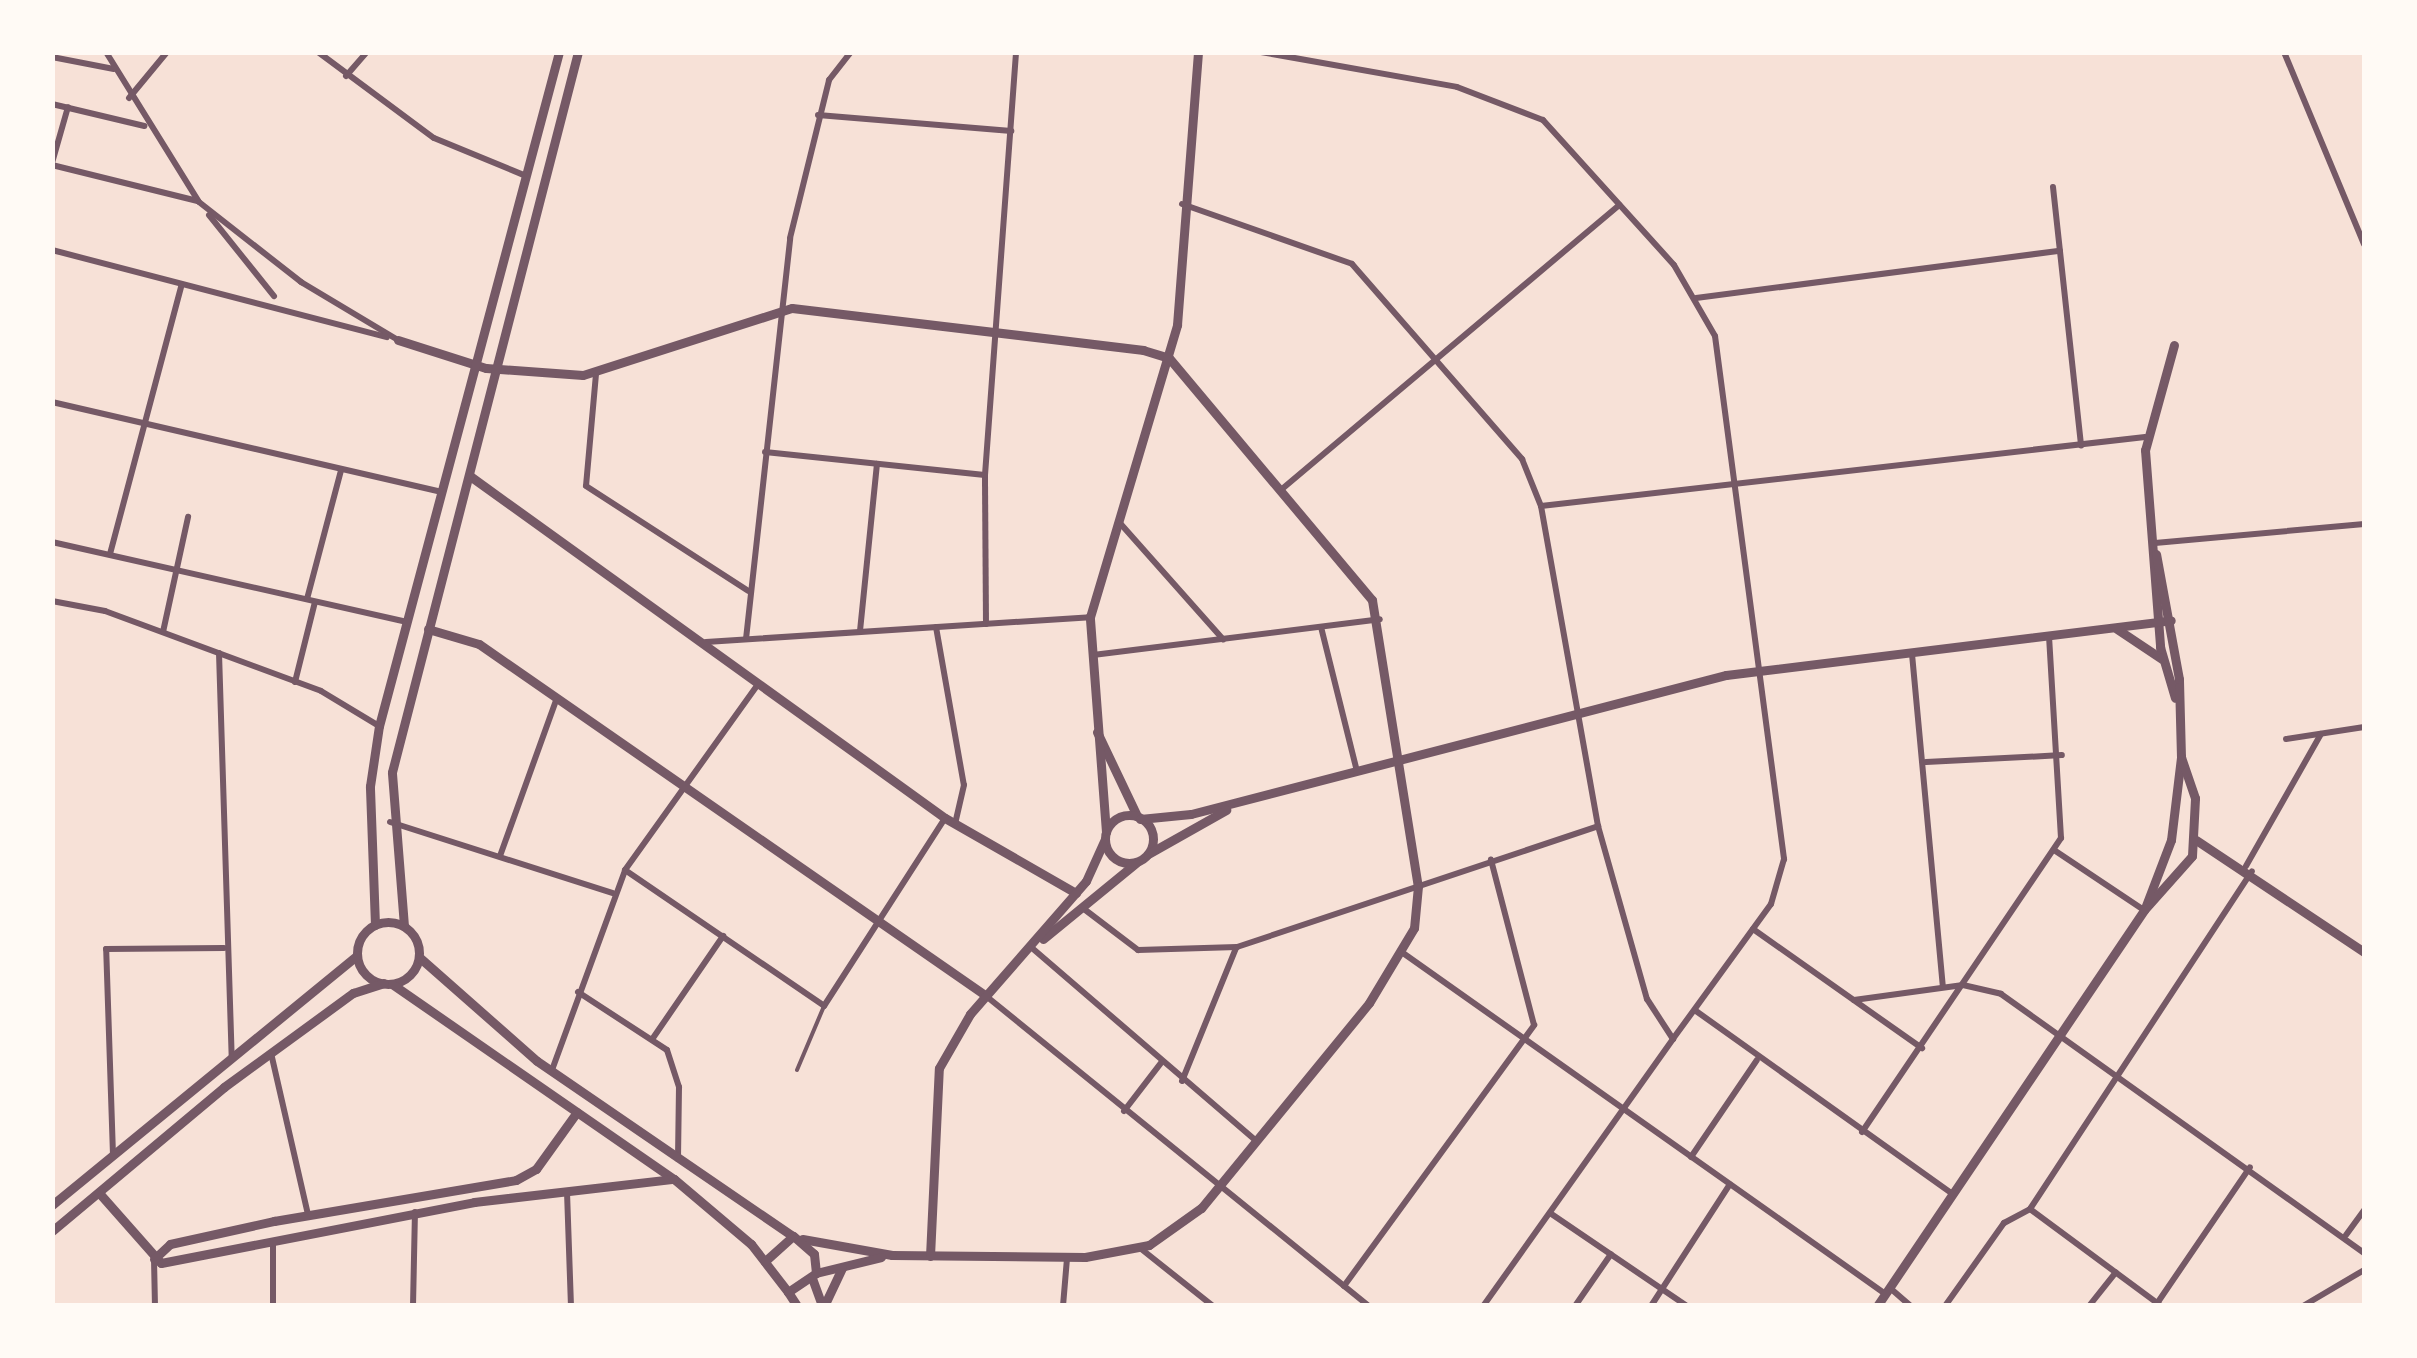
<!DOCTYPE html>
<style>
body{margin:0}
#map{position:relative;width:2417px;height:1358px;overflow:hidden;background:#f7e1d7;font-family:Barlow,sans-serif}
div>[style]{position:absolute}
[style*='--x']{left:calc(var(--x)*1px);top:calc(var(--y)*1px);width:calc(var(--w)*1px);rotate:calc(var(--a)*1deg)}
.service>*{height:4px;margin:-2px;padding:0 2px;transform-origin:2px;border-radius:2px;background:#755966}
.minor>*{height:6px;margin:-3px;padding:0 3px;transform-origin:3px;border-radius:3px;background:#755966}
.tertiary>*{height:9px;margin:-4.5px;padding:0 4.5px;transform-origin:4.5px;border-radius:4.5px;background:#755966}
.tertiary>.ring{margin:-4.5px;padding:0;box-sizing:content-box;background:none;border:9px solid #755966;border-radius:50%}
span{translate:-50% -50%;white-space:nowrap;text-align:center;line-height:1.15;-webkit-text-stroke:8px #fffaf5;paint-order:stroke}
.frame{position:absolute;inset:0;border:55px solid #fffaf5;pointer-events:none}
</style>
<div id="map">
<div class="service">
<div style="--x:797;--y:1070;--w:69;--a:-67.1"></div>
</div>
<div class="minor">
<div style="--x:106;--y:52;--w:176;--a:58.2"></div>
<div style="--x:199;--y:202;--w:130;--a:38.1"></div>
<div style="--x:301;--y:282;--w:113;--a:30.9"></div>
<div style="--x:318;--y:52;--w:144;--a:36.6"></div>
<div style="--x:434;--y:138;--w:100;--a:22.4"></div>
<div style="--x:1261;--y:52;--w:199;--a:10.1"></div>
<div style="--x:1457;--y:87;--w:92;--a:21"></div>
<div style="--x:1543;--y:120;--w:195;--a:47.9"></div>
<div style="--x:1674;--y:265;--w:82;--a:60"></div>
<div style="--x:1715;--y:336;--w:528;--a:82.48"></div>
<div style="--x:1784;--y:859;--w:47;--a:106.1"></div>
<div style="--x:1771;--y:904;--w:167;--a:126"></div>
<div style="--x:2284;--y:52;--w:208;--a:67.4"></div>
<div style="--x:52;--y:57;--w:63;--a:11"></div>
<div style="--x:346;--y:76;--w:32;--a:-49"></div>
<div style="--x:129;--y:98;--w:60;--a:-50.4"></div>
<div style="--x:52;--y:104;--w:95;--a:13.4"></div>
<div style="--x:818;--y:115;--w:194;--a:4.7"></div>
<div style="--x:52;--y:163;--w:58;--a:-74.1"></div>
<div style="--x:52;--y:165;--w:150;--a:13.9"></div>
<div style="--x:2053;--y:187;--w:260;--a:83.8"></div>
<div style="--x:1182;--y:204;--w:180;--a:19.4"></div>
<div style="--x:1352;--y:264;--w:259;--a:48.9"></div>
<div style="--x:1522;--y:459;--w:51;--a:68"></div>
<div style="--x:1541;--y:506;--w:325;--a:79.9"></div>
<div style="--x:1598;--y:826;--w:180;--a:74.2"></div>
<div style="--x:1647;--y:999;--w:48;--a:57"></div>
<div style="--x:1673;--y:1039;--w:328;--a:125.4"></div>
<div style="--x:209;--y:215;--w:104;--a:51.3"></div>
<div style="--x:52;--y:250;--w:346;--a:14.6"></div>
<div style="--x:1696;--y:298;--w:367;--a:-7.4"></div>
<div style="--x:596;--y:374;--w:112;--a:95.1"></div>
<div style="--x:586;--y:486;--w:193;--a:32.9"></div>
<div style="--x:52;--y:402;--w:399;--a:13"></div>
<div style="--x:765;--y:452;--w:221;--a:6"></div>
<div style="--x:1282;--y:489;--w:441;--a:-40.1"></div>
<div style="--x:1541;--y:506;--w:608;--a:-6.52"></div>
<div style="--x:1119;--y:522;--w:157;--a:48.4"></div>
<div style="--x:52;--y:542;--w:364;--a:12.7"></div>
<div style="--x:2155;--y:543;--w:210;--a:-5.2"></div>
<div style="--x:110;--y:554;--w:279;--a:-75.1"></div>
<div style="--x:307;--y:599;--w:133;--a:-75.2"></div>
<div style="--x:52;--y:601;--w:54;--a:10.7"></div>
<div style="--x:105;--y:611;--w:230;--a:20.3"></div>
<div style="--x:321;--y:691;--w:68;--a:31.1"></div>
<div style="--x:986;--y:624;--w:149;--a:-90.4"></div>
<div style="--x:985;--y:475;--w:424;--a:-85.8"></div>
<div style="--x:936;--y:627;--w:160;--a:80"></div>
<div style="--x:964;--y:785;--w:40;--a:103"></div>
<div style="--x:1321;--y:627;--w:148;--a:76"></div>
<div style="--x:860;--y:631;--w:168;--a:-84.2"></div>
<div style="--x:163;--y:632;--w:118;--a:-77.7"></div>
<div style="--x:746;--y:639;--w:403;--a:-83.7"></div>
<div style="--x:790;--y:238;--w:163;--a:-76.1"></div>
<div style="--x:829;--y:80;--w:36;--a:-52"></div>
<div style="--x:706;--y:642;--w:385;--a:-3.7"></div>
<div style="--x:219;--y:653;--w:404;--a:88.2"></div>
<div style="--x:1912;--y:654;--w:333;--a:84.7"></div>
<div style="--x:1093;--y:655;--w:289;--a:-7.1"></div>
<div style="--x:295;--y:682;--w:82;--a:-76"></div>
<div style="--x:2286;--y:739;--w:79;--a:-8.7"></div>
<div style="--x:1926;--y:762;--w:136;--a:-2.9"></div>
<div style="--x:390;--y:822;--w:234;--a:17.7"></div>
<div style="--x:2054;--y:850;--w:108;--a:33.7"></div>
<div style="--x:500;--y:856;--w:168;--a:-70.2"></div>
<div style="--x:2246;--y:866;--w:152;--a:-60.4"></div>
<div style="--x:625;--y:870;--w:241;--a:34.3"></div>
<div style="--x:824;--y:1006;--w:224;--a:-57.2"></div>
<div style="--x:1084;--y:909;--w:68;--a:37.2"></div>
<div style="--x:1138;--y:950;--w:99;--a:-1.7"></div>
<div style="--x:1237;--y:947;--w:381;--a:-18.5"></div>
<div style="--x:1753;--y:929;--w:207;--a:35.2"></div>
<div style="--x:1032;--y:948;--w:294;--a:40.7"></div>
<div style="--x:1403;--y:953;--w:589;--a:35.25"></div>
<div style="--x:578;--y:992;--w:106;--a:33.1"></div>
<div style="--x:667;--y:1050;--w:39;--a:72"></div>
<div style="--x:679;--y:1087;--w:72;--a:90.8"></div>
<div style="--x:986;--y:996;--w:493;--a:39"></div>
<div style="--x:1854;--y:1000;--w:110;--a:-7.8"></div>
<div style="--x:1963;--y:985;--w:39;--a:13"></div>
<div style="--x:2001;--y:994;--w:446;--a:35.5"></div>
<div style="--x:1696;--y:1011;--w:315;--a:35.5"></div>
<div style="--x:653;--y:1038;--w:124;--a:-55.5"></div>
<div style="--x:271;--y:1053;--w:165;--a:77.1"></div>
<div style="--x:552;--y:1070;--w:213;--a:-69.9"></div>
<div style="--x:625;--y:870;--w:230;--a:-54.4"></div>
<div style="--x:1182;--y:1081;--w:144;--a:-67.9"></div>
<div style="--x:1124;--y:1111;--w:61;--a:-52.4"></div>
<div style="--x:1862;--y:1132;--w:355;--a:-55.9"></div>
<div style="--x:2061;--y:838;--w:202;--a:-93.4"></div>
<div style="--x:113;--y:1155;--w:206;--a:-91.9"></div>
<div style="--x:106;--y:949;--w:118;--a:-0.5"></div>
<div style="--x:1691;--y:1157;--w:117;--a:-55.8"></div>
<div style="--x:567;--y:1192;--w:114;--a:88"></div>
<div style="--x:2030;--y:1209;--w:163;--a:36.5"></div>
<div style="--x:1550;--y:1213;--w:166;--a:34.2"></div>
<div style="--x:2346;--y:1235;--w:31;--a:-54"></div>
<div style="--x:273;--y:1242;--w:64;--a:90"></div>
<div style="--x:1140;--y:1248;--w:93;--a:38.5"></div>
<div style="--x:154;--y:1259;--w:47;--a:88.8"></div>
<div style="--x:1344;--y:1286;--w:323;--a:-53.9"></div>
<div style="--x:1534;--y:1025;--w:171;--a:-104.6"></div>
<div style="--x:1890;--y:1288;--w:28;--a:41"></div>
<div style="--x:2158;--y:1302;--w:163;--a:-55.7"></div>
<div style="--x:413;--y:1306;--w:94;--a:-88.8"></div>
<div style="--x:1063;--y:1306;--w:48;--a:-85.2"></div>
<div style="--x:1575;--y:1306;--w:63;--a:-55.3"></div>
<div style="--x:1651;--y:1306;--w:145;--a:-57.1"></div>
<div style="--x:1945;--y:1306;--w:102;--a:-54.6"></div>
<div style="--x:2004;--y:1223;--w:30;--a:-28"></div>
<div style="--x:2030;--y:1209;--w:404;--a:-56.7"></div>
<div style="--x:2089;--y:1306;--w:43;--a:-51.5"></div>
<div style="--x:2303;--y:1306;--w:71;--a:-30.5"></div>
</div>
<div class="tertiary">
<div style="--x:398;--y:340;--w:92;--a:17.7"></div>
<div style="--x:486;--y:368;--w:97;--a:4.1"></div>
<div style="--x:583;--y:375;--w:219;--a:-17.8"></div>
<div style="--x:792;--y:308;--w:354;--a:6.8"></div>
<div style="--x:1143;--y:350;--w:27;--a:17"></div>
<div style="--x:1169;--y:358;--w:316;--a:50"></div>
<div style="--x:1372;--y:600;--w:290;--a:80.9"></div>
<div style="--x:1418;--y:886;--w:42;--a:95.4"></div>
<div style="--x:1414;--y:928;--w:87;--a:121"></div>
<div style="--x:1369;--y:1003;--w:265;--a:129.3"></div>
<div style="--x:1201;--y:1208;--w:64;--a:144.6"></div>
<div style="--x:1149;--y:1245;--w:65;--a:169.4"></div>
<div style="--x:1085;--y:1257;--w:193;--a:-179.4"></div>
<div style="--x:892;--y:1255;--w:91;--a:-169.9"></div>
<div style="--x:2174;--y:345;--w:109;--a:105.4"></div>
<div style="--x:2145;--y:450;--w:198;--a:85.6"></div>
<div style="--x:2160;--y:647;--w:53;--a:73.6"></div>
<div style="--x:470;--y:476;--w:585;--a:35.75"></div>
<div style="--x:945;--y:818;--w:151;--a:29.8"></div>
<div style="--x:428;--y:629;--w:53;--a:16.4"></div>
<div style="--x:479;--y:644;--w:616;--a:34.75"></div>
<div style="--x:2117;--y:629;--w:54;--a:33.7"></div>
<div style="--x:1097;--y:732;--w:93;--a:64.5"></div>
<div class="ring" style="left:1105px;top:815px;width:39px;height:39px"></div>
<div style="--x:1140;--y:819;--w:51;--a:-5.6"></div>
<div style="--x:1191;--y:814;--w:553;--a:-14.56"></div>
<div style="--x:1726;--y:675;--w:448;--a:-7"></div>
<div style="--x:1106;--y:832;--w:216;--a:-94.3"></div>
<div style="--x:1090;--y:617;--w:305;--a:-73.4"></div>
<div style="--x:1177;--y:325;--w:274;--a:-85.6"></div>
<div style="--x:2196;--y:840;--w:202;--a:33.7"></div>
<div style="--x:1148;--y:854;--w:90;--a:-29.4"></div>
<div style="--x:2145;--y:908;--w:73;--a:-69.1"></div>
<div style="--x:2171;--y:840;--w:84;--a:-83.1"></div>
<div style="--x:2181;--y:757;--w:78;--a:-91.5"></div>
<div style="--x:2179;--y:679;--w:127;--a:-100.4"></div>
<div class="ring" style="left:357px;top:922px;width:53px;height:53px"></div>
<div style="--x:375;--y:925;--w:139;--a:-92.1"></div>
<div style="--x:370;--y:786;--w:61;--a:-81.5"></div>
<div style="--x:379;--y:726;--w:698;--a:-75.05"></div>
<div style="--x:404;--y:926;--w:154;--a:-94.5"></div>
<div style="--x:392;--y:772;--w:744;--a:-75.52"></div>
<div style="--x:1043;--y:939;--w:120;--a:-39.3"></div>
<div style="--x:419;--y:957;--w:157;--a:41.4"></div>
<div style="--x:537;--y:1061;--w:308;--a:34.4"></div>
<div style="--x:392;--y:984;--w:343;--a:34.7"></div>
<div style="--x:674;--y:1179;--w:101;--a:40.2"></div>
<div style="--x:751;--y:1244;--w:61;--a:52.4"></div>
<div style="--x:788;--y:1292;--w:34;--a:-34"></div>
<div style="--x:816;--y:1273;--w:19;--a:-96"></div>
<div style="--x:814;--y:1254;--w:28;--a:-139"></div>
<div style="--x:793;--y:1236;--w:38;--a:138"></div>
<div style="--x:100;--y:1194;--w:92;--a:48.5"></div>
<div style="--x:161;--y:1263;--w:319;--a:-11"></div>
<div style="--x:474;--y:1202;--w:201;--a:-6.6"></div>
<div style="--x:52;--y:1205;--w:394;--a:-39.3"></div>
<div style="--x:52;--y:1231;--w:224;--a:-39.9"></div>
<div style="--x:224;--y:1087;--w:160;--a:-36.1"></div>
<div style="--x:353;--y:993;--w:32;--a:-18"></div>
<div style="--x:930;--y:1256;--w:188;--a:-87.3"></div>
<div style="--x:939;--y:1068;--w:62;--a:-60.1"></div>
<div style="--x:970;--y:1014;--w:176;--a:-48.9"></div>
<div style="--x:1086;--y:881;--w:46;--a:-65.7"></div>
<div style="--x:154;--y:1259;--w:22;--a:-43"></div>
<div style="--x:170;--y:1244;--w:107;--a:-12.5"></div>
<div style="--x:274;--y:1221;--w:245;--a:-9.6"></div>
<div style="--x:516;--y:1180;--w:23;--a:-29"></div>
<div style="--x:536;--y:1169;--w:70;--a:-54.3"></div>
<div style="--x:816;--y:1273;--w:67;--a:-13.8"></div>
<div style="--x:812;--y:1278;--w:30;--a:70"></div>
<div style="--x:788;--y:1292;--w:17;--a:57"></div>
<div style="--x:824;--y:1306;--w:42;--a:-64.7"></div>
<div style="--x:1877;--y:1306;--w:478;--a:-56"></div>
<div style="--x:2144;--y:910;--w:72;--a:-48.4"></div>
<div style="--x:2192;--y:856;--w:58;--a:-87"></div>
<div style="--x:2195;--y:798;--w:43;--a:-108.9"></div>
</div>
<div class="frame"></div>
</div>
